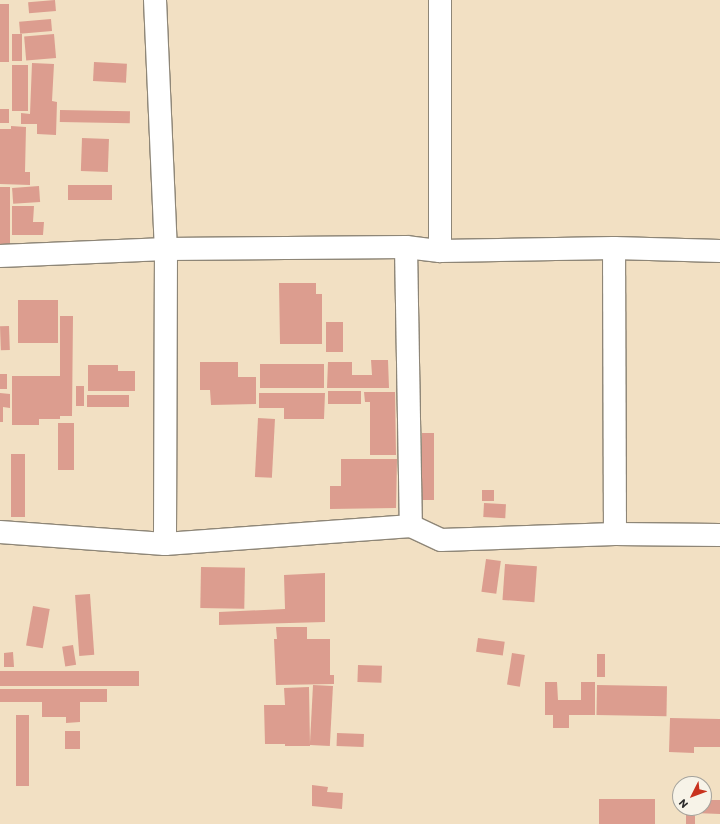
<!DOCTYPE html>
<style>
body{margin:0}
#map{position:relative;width:720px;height:824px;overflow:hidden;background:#f2e0c3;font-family:Itim,sans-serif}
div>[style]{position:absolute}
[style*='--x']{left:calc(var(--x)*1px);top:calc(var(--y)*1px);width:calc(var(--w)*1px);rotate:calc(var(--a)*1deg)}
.building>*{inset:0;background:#dc9d8f;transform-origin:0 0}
.roads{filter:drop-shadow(1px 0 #8e8677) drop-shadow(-1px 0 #8e8677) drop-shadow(0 1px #8e8677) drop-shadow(0 -1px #8e8677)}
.minor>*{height:22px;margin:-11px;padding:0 11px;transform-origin:11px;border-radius:11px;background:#fff}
span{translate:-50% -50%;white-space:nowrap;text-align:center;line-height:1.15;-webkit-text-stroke:3.5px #f7f3e8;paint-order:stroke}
.north{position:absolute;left:672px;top:776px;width:40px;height:40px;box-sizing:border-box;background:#f7f3e8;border:1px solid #a5a39c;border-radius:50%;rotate:228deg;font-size:11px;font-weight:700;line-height:16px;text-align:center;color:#2b2b2b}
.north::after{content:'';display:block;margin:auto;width:14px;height:18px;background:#c8321e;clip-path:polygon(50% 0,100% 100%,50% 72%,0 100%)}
</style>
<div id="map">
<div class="building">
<div style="left:55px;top:0;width:11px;height:27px;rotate:85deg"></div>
<div style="left:0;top:4px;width:9px;height:58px"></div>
<div style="left:51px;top:19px;width:12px;height:32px;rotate:85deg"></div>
<div style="left:12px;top:34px;width:10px;height:27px"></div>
<div style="left:54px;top:34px;width:24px;height:30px;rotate:85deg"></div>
<div style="left:94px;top:62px;width:33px;height:19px;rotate:3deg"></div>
<div style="clip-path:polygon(32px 63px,54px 64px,52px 101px,57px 102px,56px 135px,37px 134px,37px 124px,21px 124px,21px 113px,30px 114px)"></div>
<div style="left:12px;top:65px;width:16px;height:46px"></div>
<div style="left:0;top:109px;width:9px;height:14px"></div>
<div style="left:60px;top:110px;width:70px;height:12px;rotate:1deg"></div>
<div style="clip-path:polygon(11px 126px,26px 127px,25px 172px,30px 172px,30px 185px,0 184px,0 129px,11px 129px)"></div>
<div style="left:82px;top:138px;width:27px;height:33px;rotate:2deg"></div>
<div style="left:68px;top:185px;width:44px;height:15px"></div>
<div style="left:39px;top:186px;width:16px;height:27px;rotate:86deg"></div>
<div style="left:0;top:187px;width:10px;height:60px"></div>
<div style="clip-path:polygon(12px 206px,34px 206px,33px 222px,44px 222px,43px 235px,12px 235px)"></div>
<div style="clip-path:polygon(279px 283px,316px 283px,316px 294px,322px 294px,322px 344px,280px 344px)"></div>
<div style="left:18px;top:300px;width:40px;height:43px"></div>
<div style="clip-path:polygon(60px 316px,73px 316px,72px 416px,60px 416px,60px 419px,39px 419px,39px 425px,12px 425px,12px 376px,60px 376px)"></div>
<div style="left:326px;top:322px;width:17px;height:30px"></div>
<div style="left:9px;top:326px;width:24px;height:9px;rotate:88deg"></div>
<div style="clip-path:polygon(371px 360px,388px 360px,389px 388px,327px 388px,328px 362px,352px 362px,352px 375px,372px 375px)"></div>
<div style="clip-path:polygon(200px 362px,238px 362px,238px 377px,256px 377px,256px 404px,211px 405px,210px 390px,200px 390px)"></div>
<div style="left:260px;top:364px;width:64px;height:24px"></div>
<div style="clip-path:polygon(88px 365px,118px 365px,118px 371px,135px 371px,135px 391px,88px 391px)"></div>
<div style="left:0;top:374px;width:7px;height:15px"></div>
<div style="left:76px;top:386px;width:8px;height:20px"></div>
<div style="left:328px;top:391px;width:33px;height:13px"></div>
<div style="clip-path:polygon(364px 392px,395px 392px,396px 455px,370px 455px,370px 402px,365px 402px)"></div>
<div style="clip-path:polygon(0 393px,10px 394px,10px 408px,3px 407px,3px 422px,0 422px)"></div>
<div style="clip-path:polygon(259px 393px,325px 393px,324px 419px,284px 419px,284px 408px,259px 408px)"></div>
<div style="left:87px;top:395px;width:42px;height:12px"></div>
<div style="left:258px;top:418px;width:17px;height:59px;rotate:3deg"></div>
<div style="left:58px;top:423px;width:16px;height:47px"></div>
<div style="left:422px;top:433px;width:12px;height:67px"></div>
<div style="left:11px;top:454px;width:14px;height:63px"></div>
<div style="clip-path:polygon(341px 459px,397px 459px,396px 508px,330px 509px,330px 486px,341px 486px)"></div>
<div style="left:482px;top:490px;width:12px;height:11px"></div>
<div style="left:484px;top:503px;width:22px;height:14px;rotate:3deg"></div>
<div style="left:486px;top:559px;width:15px;height:33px;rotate:8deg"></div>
<div style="left:505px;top:564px;width:32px;height:36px;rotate:4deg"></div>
<div style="left:201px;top:567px;width:44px;height:41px;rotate:1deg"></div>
<div style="clip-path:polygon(325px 573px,325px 622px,219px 625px,219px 612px,285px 609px,284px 575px)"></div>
<div style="left:90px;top:594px;width:61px;height:15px;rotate:86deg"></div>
<div style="left:33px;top:606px;width:17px;height:40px;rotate:10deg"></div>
<div style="clip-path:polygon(276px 627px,307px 627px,307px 639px,330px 639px,330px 675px,334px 675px,334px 684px,276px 685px,274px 639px,277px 639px)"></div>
<div style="left:478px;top:638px;width:27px;height:14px;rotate:8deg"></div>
<div style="left:73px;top:645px;width:20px;height:11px;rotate:81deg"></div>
<div style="clip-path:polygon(13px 652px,14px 667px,4px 667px,4px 653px)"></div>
<div style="left:512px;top:653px;width:13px;height:32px;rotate:9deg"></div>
<div style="left:597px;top:654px;width:8px;height:23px"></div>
<div style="left:358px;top:665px;width:24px;height:17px;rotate:2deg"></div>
<div style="left:139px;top:671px;width:15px;height:139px;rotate:90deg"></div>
<div style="clip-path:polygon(545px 682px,557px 682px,558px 700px,581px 700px,581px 682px,595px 682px,595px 715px,569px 715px,569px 728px,553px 728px,553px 715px,545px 715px)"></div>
<div style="left:313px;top:685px;width:20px;height:60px;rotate:3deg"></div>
<div style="left:597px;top:685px;width:70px;height:30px;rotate:1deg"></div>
<div style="clip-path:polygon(309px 687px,310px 746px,285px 746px,285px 744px,265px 744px,264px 705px,285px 705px,284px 688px)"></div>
<div style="clip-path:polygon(0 689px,107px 689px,107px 702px,80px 702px,80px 722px,66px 723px,66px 717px,42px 717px,42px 702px,0 702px)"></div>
<div style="left:16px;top:715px;width:13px;height:71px"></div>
<div style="clip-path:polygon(670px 718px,720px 719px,720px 747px,694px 747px,694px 753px,669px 752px)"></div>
<div style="left:65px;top:731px;width:15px;height:18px"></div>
<div style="left:337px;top:733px;width:27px;height:13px;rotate:2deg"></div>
<div style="clip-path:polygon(312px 785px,328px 787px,327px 792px,343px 793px,342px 809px,312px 806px)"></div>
<div style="left:599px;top:799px;width:56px;height:25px"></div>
<div style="clip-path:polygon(704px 800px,720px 800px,720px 814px,695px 813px,695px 824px,686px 824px,686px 808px,704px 808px)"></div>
</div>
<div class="roads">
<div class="minor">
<div style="--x:155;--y:0;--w:249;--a:87.5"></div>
<div style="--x:166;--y:249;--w:295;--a:90.2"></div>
<div style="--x:440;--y:0;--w:251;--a:90"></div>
<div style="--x:406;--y:247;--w:279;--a:89"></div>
<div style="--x:614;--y:248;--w:286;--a:89.8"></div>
<div style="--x:0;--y:256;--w:166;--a:-2.4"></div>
<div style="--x:166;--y:249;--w:240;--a:-0.5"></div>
<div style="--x:406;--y:247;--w:34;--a:7"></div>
<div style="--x:440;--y:251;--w:174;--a:-1"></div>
<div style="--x:614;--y:248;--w:106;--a:1.6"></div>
<div style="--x:0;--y:532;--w:165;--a:4.2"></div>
<div style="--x:165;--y:544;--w:247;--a:-4.2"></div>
<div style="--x:411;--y:526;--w:33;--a:25"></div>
<div style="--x:441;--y:540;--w:174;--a:-2"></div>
<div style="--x:615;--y:534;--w:105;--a:0.5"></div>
</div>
</div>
<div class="north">N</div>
</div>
